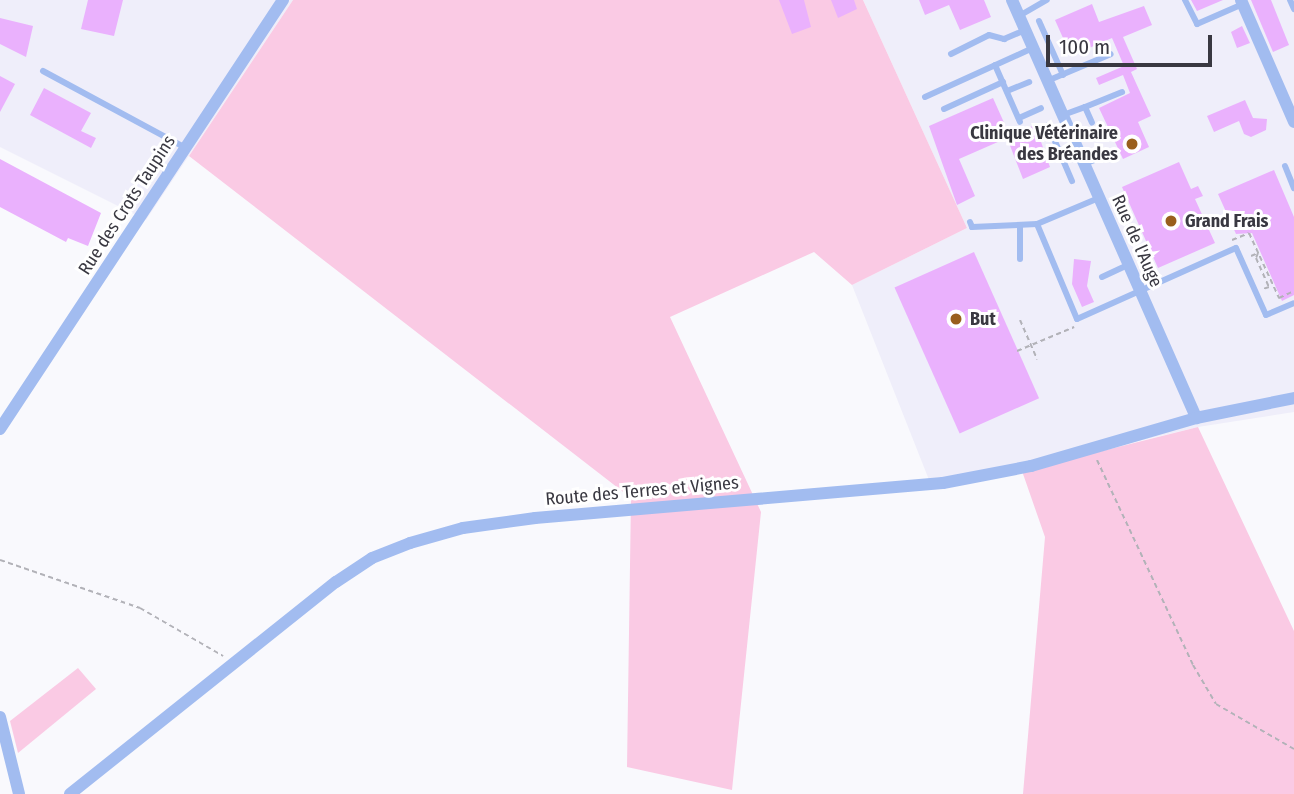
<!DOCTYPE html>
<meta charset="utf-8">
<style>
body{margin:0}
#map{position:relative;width:1294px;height:794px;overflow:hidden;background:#f9f9fd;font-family:"Fira Sans Condensed",sans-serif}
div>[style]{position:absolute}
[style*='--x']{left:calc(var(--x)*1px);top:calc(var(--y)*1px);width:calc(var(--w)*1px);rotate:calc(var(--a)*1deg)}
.built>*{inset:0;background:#efeefa}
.green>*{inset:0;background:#facae4}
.building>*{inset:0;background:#eab1fd;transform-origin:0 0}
.path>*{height:2px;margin-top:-1px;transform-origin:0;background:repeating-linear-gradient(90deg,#b2b2b8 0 5px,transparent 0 8.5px)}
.lane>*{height:6px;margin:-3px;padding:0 3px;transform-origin:3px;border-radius:3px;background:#a2bcf0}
.street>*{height:12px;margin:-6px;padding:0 6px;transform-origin:6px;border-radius:6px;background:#a2bcf0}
.dots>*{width:19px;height:19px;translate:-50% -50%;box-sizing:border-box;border:4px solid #fff;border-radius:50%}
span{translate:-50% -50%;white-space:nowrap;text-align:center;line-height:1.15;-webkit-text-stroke:6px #fff;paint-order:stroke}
.poi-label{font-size:18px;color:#393841;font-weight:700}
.right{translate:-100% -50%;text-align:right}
.left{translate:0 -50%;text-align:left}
.street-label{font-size:18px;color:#393841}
.scale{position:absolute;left:1046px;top:35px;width:166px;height:32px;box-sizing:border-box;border:4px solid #393841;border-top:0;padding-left:9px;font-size:21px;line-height:24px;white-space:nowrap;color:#393841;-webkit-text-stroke:5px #fff;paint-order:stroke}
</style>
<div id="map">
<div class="built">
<div style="clip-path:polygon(0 0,293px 0,146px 220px,0 147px)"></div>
<div style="clip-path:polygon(863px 0,1294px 0,1294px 412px,1198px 427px,933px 490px,852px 285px,967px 228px)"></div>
</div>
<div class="green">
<div style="clip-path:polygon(293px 0,863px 0,967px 228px,852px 285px,814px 252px,670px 317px,761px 512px,732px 790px,627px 767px,631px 498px,189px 156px)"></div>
<div style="clip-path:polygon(1198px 427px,1294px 631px,1294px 794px,1023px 794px,1045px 537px,1022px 471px)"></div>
<div style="clip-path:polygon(78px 668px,96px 689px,18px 753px,10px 721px)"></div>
</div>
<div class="building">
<div style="clip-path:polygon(88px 0,123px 0,114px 36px,81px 29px)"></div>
<div style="clip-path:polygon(779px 0,804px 0,811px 27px,792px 34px)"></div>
<div style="clip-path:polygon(831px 0,854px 0,857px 9px,838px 18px)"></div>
<div style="clip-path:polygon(919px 0,984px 0,991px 17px,960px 30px,949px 5px,925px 15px)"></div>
<div style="clip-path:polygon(1191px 0,1223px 0,1197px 11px)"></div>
<div style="clip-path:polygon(1251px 0,1271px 0,1289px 45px,1273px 52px)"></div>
<div style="clip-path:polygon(1092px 4px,1099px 22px,1144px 6px,1152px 25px,1123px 37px,1137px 69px,1131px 72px,1151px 116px,1138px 122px,1149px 147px,1123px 159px,1099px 108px,1130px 93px,1123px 75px,1099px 85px,1096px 78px,1124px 66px,1112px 38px,1071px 56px,1055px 20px)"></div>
<div style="clip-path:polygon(0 18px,33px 26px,26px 57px,0 44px)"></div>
<div style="clip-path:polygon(1242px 26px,1250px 43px,1237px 48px,1231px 32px)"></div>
<div style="clip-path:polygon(0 76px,15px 84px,0 112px)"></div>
<div style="clip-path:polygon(44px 88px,91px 113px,81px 131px,96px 138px,91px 148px,30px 115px)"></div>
<div style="clip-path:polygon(993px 98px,1010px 136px,1035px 125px,1050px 167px,1023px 179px,1007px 138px,959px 159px,975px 196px,957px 205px,929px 126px)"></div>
<div style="clip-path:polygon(1245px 100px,1253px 118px,1267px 119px,1266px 130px,1251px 137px,1244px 134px,1239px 121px,1214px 132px,1207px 116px)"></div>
<div style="clip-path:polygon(0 159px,101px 213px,88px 246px,68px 238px,66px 242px,0 207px)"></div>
<div style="clip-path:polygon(1179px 162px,1191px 189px,1198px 186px,1203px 196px,1195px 199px,1215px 243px,1158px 268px,1122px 187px)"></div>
<div style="clip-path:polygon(1274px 170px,1294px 217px,1294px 295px,1282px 301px,1252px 233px,1236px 234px,1218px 194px)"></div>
<div style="left:974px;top:252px;width:160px;height:87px;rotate:66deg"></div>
<div style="clip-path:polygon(1074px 259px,1091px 261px,1087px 286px,1094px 302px,1082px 307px,1072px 284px)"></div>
</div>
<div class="path">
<div style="--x:1232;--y:240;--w:18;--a:-22"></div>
<div style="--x:1249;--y:233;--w:72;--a:65.2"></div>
<div style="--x:1279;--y:298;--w:17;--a:-25"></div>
<div style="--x:1251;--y:256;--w:8;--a:-23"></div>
<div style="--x:1258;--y:253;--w:5;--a:112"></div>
<div style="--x:1256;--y:258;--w:32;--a:66"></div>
<div style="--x:1269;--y:287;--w:6;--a:162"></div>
<div style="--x:1020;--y:320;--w:43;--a:66.4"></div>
<div style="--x:1017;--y:351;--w:62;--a:-22.8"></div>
<div style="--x:1097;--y:460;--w:226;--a:64.9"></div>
<div style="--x:1193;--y:665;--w:45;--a:59.5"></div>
<div style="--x:1216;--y:704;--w:90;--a:30"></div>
<div style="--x:0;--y:560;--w:148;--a:18.9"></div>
<div style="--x:140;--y:608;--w:96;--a:30"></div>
</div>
<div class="lane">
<div style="--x:1185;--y:0;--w:27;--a:63"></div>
<div style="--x:1197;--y:24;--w:50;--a:-23.5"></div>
<div style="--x:1290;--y:0;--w:10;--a:66"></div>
<div style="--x:1019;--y:16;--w:32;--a:-30"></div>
<div style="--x:1039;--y:21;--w:59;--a:66"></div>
<div style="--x:951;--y:54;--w:42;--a:-26.6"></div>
<div style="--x:989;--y:35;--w:16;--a:15"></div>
<div style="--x:1004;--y:39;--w:23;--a:-23"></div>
<div style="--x:995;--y:65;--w:62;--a:66.3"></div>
<div style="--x:43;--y:71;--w:162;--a:28.3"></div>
<div style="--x:1047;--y:81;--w:69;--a:-22.9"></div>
<div style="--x:1007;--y:91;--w:24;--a:-22"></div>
<div style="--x:925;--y:97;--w:119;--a:-24.4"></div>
<div style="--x:1085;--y:107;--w:40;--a:-22"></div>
<div style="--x:944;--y:109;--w:65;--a:-24.6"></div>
<div style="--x:1063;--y:115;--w:23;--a:-20"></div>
<div style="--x:1085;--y:107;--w:17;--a:66"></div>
<div style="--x:1019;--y:118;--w:24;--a:-24"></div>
<div style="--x:1048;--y:125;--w:61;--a:66.8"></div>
<div style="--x:1084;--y:164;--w:22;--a:-21"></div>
<div style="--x:1285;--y:166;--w:24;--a:68"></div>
<div style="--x:970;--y:222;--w:5;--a:68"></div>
<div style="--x:972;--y:227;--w:65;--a:-2.6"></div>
<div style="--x:1037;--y:224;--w:67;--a:-22.8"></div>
<div style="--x:1037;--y:224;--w:103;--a:67.2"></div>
<div style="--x:1077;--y:319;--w:174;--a:-24.1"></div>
<div style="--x:1236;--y:248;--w:73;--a:65.9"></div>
<div style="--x:1266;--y:315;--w:30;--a:-23"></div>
<div style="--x:1020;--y:227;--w:32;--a:90"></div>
<div style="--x:1102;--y:277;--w:29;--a:-25"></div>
</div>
<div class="street">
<div style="--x:1012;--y:0;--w:457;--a:66.2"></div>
<div style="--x:1241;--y:0;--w:133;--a:66.5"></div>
<div style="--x:0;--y:429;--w:514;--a:-56.59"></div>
<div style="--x:0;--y:717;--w:79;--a:76.1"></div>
<div style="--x:70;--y:794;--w:340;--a:-38.6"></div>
<div style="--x:336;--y:582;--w:43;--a:-33.7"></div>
<div style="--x:372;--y:558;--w:41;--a:-21.5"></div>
<div style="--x:410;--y:543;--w:55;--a:-15.8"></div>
<div style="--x:463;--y:528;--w:73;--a:-7.9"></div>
<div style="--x:535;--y:518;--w:409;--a:-4.9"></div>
<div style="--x:943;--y:483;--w:90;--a:-10.9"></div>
<div style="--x:1031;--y:466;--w:172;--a:-16.2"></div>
<div style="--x:1196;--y:418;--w:100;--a:-11.5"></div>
</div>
<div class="dots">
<div style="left:1132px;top:144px;background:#995f1d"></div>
<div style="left:1171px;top:221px;background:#995f1d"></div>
<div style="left:956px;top:319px;background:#995f1d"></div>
</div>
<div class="poi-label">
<span class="right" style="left:1118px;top:144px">Clinique Vétérinaire<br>des Bréandes</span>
<span class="left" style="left:1185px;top:221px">Grand Frais</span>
<span class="left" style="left:970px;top:319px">But</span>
</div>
<div class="street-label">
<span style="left:127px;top:205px;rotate:-57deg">Rue des Crots Taupins</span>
<span style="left:1137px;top:241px;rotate:66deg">Rue de l'Auge</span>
<span style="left:642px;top:491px;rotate:-5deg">Route des Terres et Vignes</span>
</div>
<div class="scale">100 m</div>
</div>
